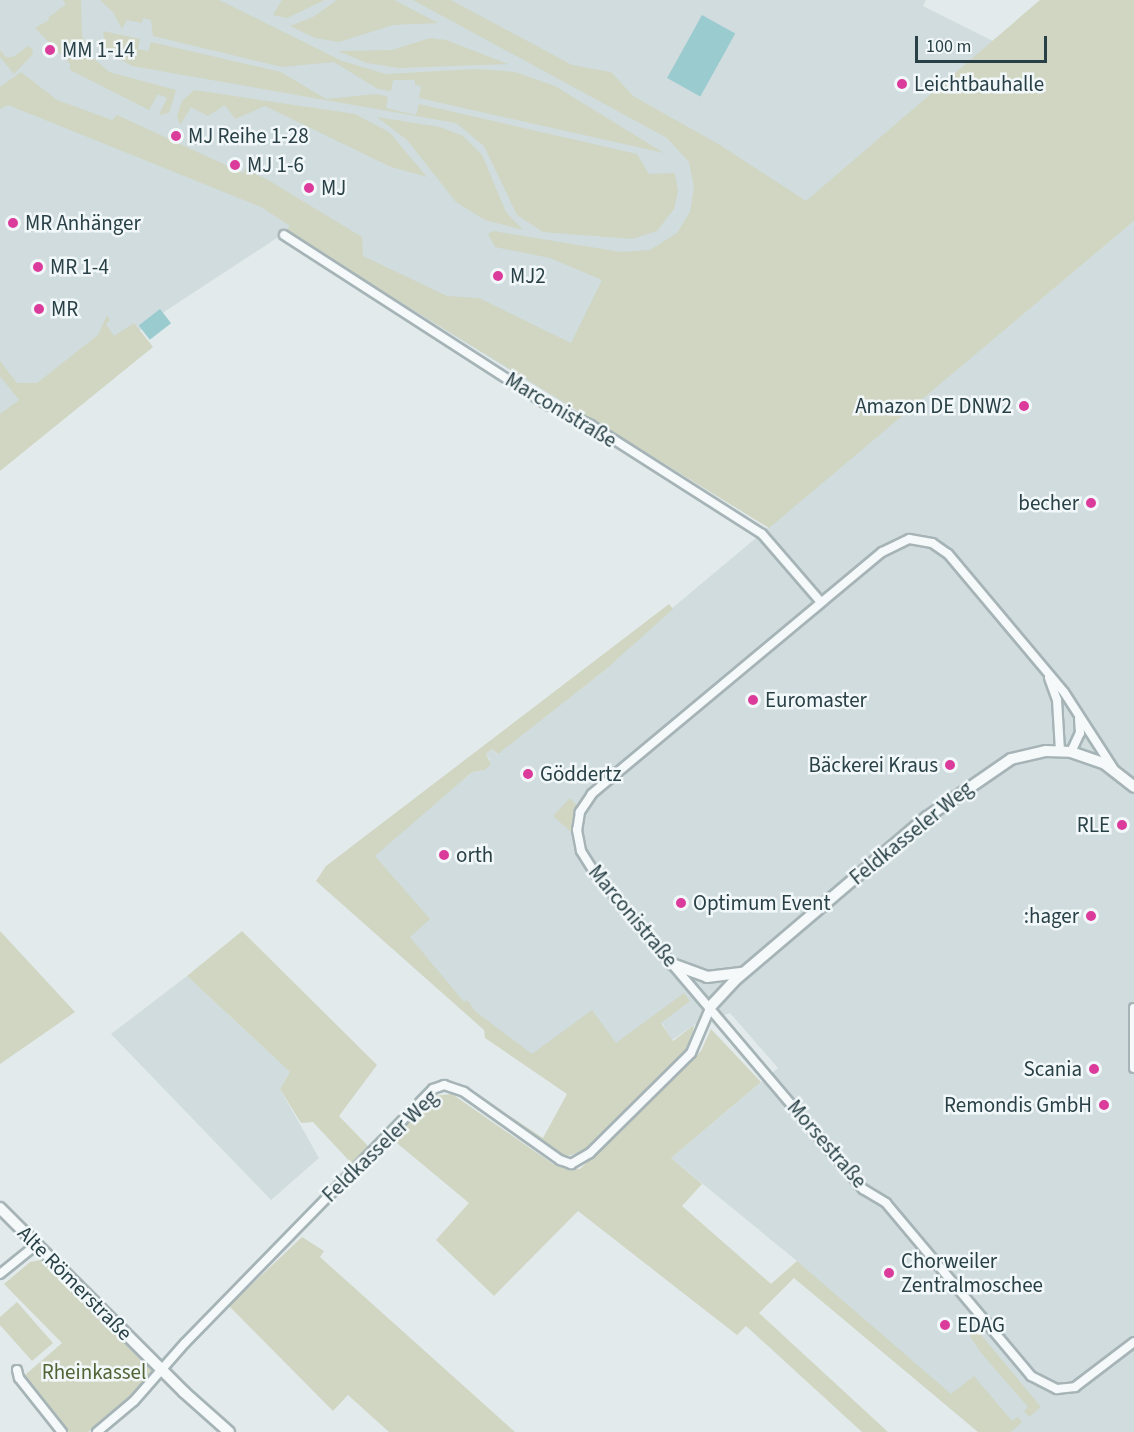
<!DOCTYPE html>
<meta charset="utf-8">
<style>
body{margin:0}
#map{position:relative;width:1134px;height:1432px;overflow:hidden;background:#e2eaec;font-family:"Source Sans 3",sans-serif}
div>[style]{position:absolute}
[style*='--x']{left:calc(var(--x)*1px);top:calc(var(--y)*1px);width:calc(var(--w)*1px);rotate:calc(var(--a)*1deg)}
.built>*{inset:0;background:#d0dcde}
.green>*{inset:0;background:#d0d6c2}
.water>*{inset:0;background:#9acbcf;transform-origin:0 0}
.roads{filter:drop-shadow(2px 0 #a6b4b7) drop-shadow(-2px 0 #a6b4b7) drop-shadow(0 2px #a6b4b7) drop-shadow(0 -2px #a6b4b7)}
.minor>*{height:8px;margin:-4px;padding:0 4px;transform-origin:4px;border-radius:4px;background:#f5f9f9}
.tertiary>*{height:10px;margin:-5px;padding:0 5px;transform-origin:5px;border-radius:5px;background:#f5f9f9}
.dots>*{width:16px;height:16px;translate:-50% -50%;box-sizing:border-box;border:3px solid #f2f8f9;border-radius:50%}
span{translate:-50% -50%;white-space:nowrap;text-align:center;line-height:1.15;-webkit-text-stroke:5px #f2f8f9;paint-order:stroke}
.poi-label{font-size:21px;color:#284046}
.left{translate:0 -50%;text-align:left}
.right{translate:-100% -50%;text-align:right}
.street-label{font-size:21px;color:#284046}
.park-label{font-size:21px;color:#526334}
.scale{position:absolute;left:915px;top:36px;width:132px;height:27px;box-sizing:border-box;border:3px solid #284046;border-top:0;padding-left:8px;font-size:18px;line-height:21px;white-space:nowrap;color:#284046;-webkit-text-stroke:4px #f2f8f9;paint-order:stroke}
</style>
<div id="map">
<div class="built">
<div style="clip-path:polygon(0 0,926px 0,923px 6px,993px 41px,568px 406px,286px 232px,167px 310px,0 436px)"></div>
<div style="clip-path:polygon(1134px 221px,1134px 1432px,986px 1432px,797px 1261px,671px 1158px,778px 1068px,730px 1013px,694px 1025px,672px 1040px,662px 1023px,567px 1094px,323px 885px,426px 811px,472px 772px,485px 770px,490px 760px,486px 754px,492px 749px,497px 754px,605px 670px,621px 651px)"></div>
<div style="clip-path:polygon(187px 976px,290px 1072px,280px 1089px,319px 1158px,271px 1200px,111px 1034px)"></div>
</div>
<div class="green">
<div style="clip-path:polygon(63px 0,81px 0,82px 36px,92px 57px,109px 72px,176px 90px,169px 113px,159px 115px,167px 98px,158px 94px,149px 110px,70px 70px,70px 64px,35px 28px,49px 20px,48px 18px,66px 4px)"></div>
<div style="clip-path:polygon(100px 0,219px 0,342px 61px,386px 74px,476px 69px,515px 72px,555px 86px,664px 153px,419px 98px,421px 86px,415px 85px,415px 80px,393px 80px,391px 91px,378px 89px,334px 62px,282px 67px,153px 36px,151px 20px,143px 18px,142px 23px,127px 20px,122px 29px,113px 12px)"></div>
<div style="clip-path:polygon(282px 0,325px 0,287px 18px,273px 15px)"></div>
<div style="clip-path:polygon(337px 0,394px 0,438px 23px,393px 25px,339px 42px,315px 38px,290px 26px,313px 17px)"></div>
<div style="clip-path:polygon(413px 0,451px 0,572px 65px,611px 72px,633px 96px,720px 145px,806px 201px,1040px 0,1134px 0,1134px 221px,769px 528px,286px 232px,290px 226px,261px 207px,8px 105px,0 109px,0 87px,21px 72px,57px 100px,112px 120px,117px 115px,243px 173px,245px 169px,268px 180px,362px 237px,363px 256px,447px 296px,479px 298px,571px 343px,602px 280px,550px 258px,495px 247px,488px 234px,493px 231px,621px 252px,650px 250px,677px 233px,690px 212px,694px 187px,689px 162px,667px 138px)"></div>
<div style="clip-path:polygon(103px 31px,140px 39px,138px 49px,148px 51px,151px 42px,281px 72px,326px 99px,376px 94px,388px 97px,386px 108px,416px 115px,419px 104px,637px 154px,649px 174px,675px 173px,678px 191px,674px 209px,657px 231px,632px 239px,543px 232px,517px 215px,484px 146px,456px 123px,132px 66px,106px 51px)"></div>
<div style="clip-path:polygon(430px 38px,446px 40px,508px 64px,399px 68px,367px 63px,338px 51px,392px 50px)"></div>
<div style="clip-path:polygon(28px 46px,33px 50px,32px 55px,14px 74px,0 57px,0 50px,6px 57px,13px 57px)"></div>
<div style="clip-path:polygon(194px 90px,355px 114px,389px 132px,427px 177px,391px 167px,265px 106px,235px 119px,225px 105px,208px 116px,191px 107px,180px 125px,177px 116px,182px 101px)"></div>
<div style="clip-path:polygon(377px 117px,440px 127px,463px 136px,482px 155px,506px 212px,523px 230px,485px 220px,456px 202px,407px 140px)"></div>
<div style="clip-path:polygon(107px 315px,110px 320px,106px 324px,114px 336px,134px 323px,153px 347px,0 471px,0 414px,19px 400px,0 376px,0 361px,17px 383px,37px 383px,98px 335px)"></div>
<div style="clip-path:polygon(669px 604px,673px 609px,605px 670px,498px 754px,492px 749px,486px 754px,491px 764px,485px 770px,472px 772px,375px 856px,430px 919px,410px 937px,464px 1002px,467px 1000px,476px 1012px,532px 1054px,592px 1010px,616px 1043px,684px 993px,690px 1001px,661px 1023px,673px 1041px,694px 1025px,692px 1039px,680px 1058px,585px 1151px,564px 1157px,457px 1081px,543px 1138px,567px 1094px,485px 1038px,484px 1030px,316px 881px,326px 866px)"></div>
<div style="clip-path:polygon(570px 798px,578px 807px,571px 832px,553px 816px)"></div>
<div style="clip-path:polygon(0 931px,75px 1012px,0 1064px)"></div>
<div style="clip-path:polygon(242px 931px,377px 1065px,339px 1116px,369px 1147px,353px 1165px,313px 1122px,301px 1123px,280px 1089px,290px 1072px,187px 976px)"></div>
<div style="clip-path:polygon(711px 1029px,761px 1082px,671px 1158px,702px 1184px,682px 1206px,771px 1284px,797px 1261px,951px 1394px,974px 1376px,1012px 1421px,1018px 1417px,1022px 1422px,1011px 1432px,978px 1432px,794px 1278px,759px 1313px,888px 1432px,862px 1432px,746px 1326px,737px 1335px,578px 1211px,494px 1296px,436px 1240px,469px 1203px,392px 1139px,433px 1096px,452px 1094px,556px 1166px,580px 1169px,701px 1051px)"></div>
<div style="clip-path:polygon(302px 1237px,324px 1251px,320px 1257px,515px 1432px,389px 1432px,348px 1395px,333px 1411px,229px 1306px)"></div>
<div style="clip-path:polygon(47px 1259px,156px 1368px,123px 1404px,88px 1432px,69px 1432px,25px 1375px,62px 1343px,4px 1284px,30px 1262px)"></div>
<div style="clip-path:polygon(17px 1302px,53px 1343px,32px 1361px,0 1325px,0 1317px)"></div>
<div style="clip-path:polygon(972px 1324px,1041px 1407px,1029px 1417px,1024px 1411px,1028px 1407px,981px 1353px,966px 1330px)"></div>
</div>
<div class="water">
<div style="left:702px;top:15px;width:38px;height:72px;rotate:29deg"></div>
<div style="left:160px;top:309px;width:18px;height:27px;rotate:52deg"></div>
</div>
<div class="roads">
<div class="minor">
<div style="--x:284;--y:235;--w:314;--a:32.8"></div>
<div style="--x:548;--y:405;--w:47;--a:24.9"></div>
<div style="--x:591;--y:425;--w:203;--a:32.5"></div>
<div style="--x:762;--y:534;--w:90;--a:49.1"></div>
<div style="--x:1049;--y:678;--w:23;--a:70"></div>
<div style="--x:1057;--y:700;--w:51;--a:86.6"></div>
<div style="--x:1071;--y:752;--w:21;--a:-65"></div>
<div style="--x:1080;--y:733;--w:14;--a:-94"></div>
<div style="--x:1113;--y:768;--w:90;--a:-122.8"></div>
<div style="--x:1064;--y:692;--w:180;--a:-130"></div>
<div style="--x:948;--y:554;--w:19;--a:-145"></div>
<div style="--x:932;--y:543;--w:23;--a:-170"></div>
<div style="--x:909;--y:539;--w:30;--a:154"></div>
<div style="--x:882;--y:552;--w:378;--a:140.2"></div>
<div style="--x:592;--y:794;--w:22;--a:124"></div>
<div style="--x:580;--y:812;--w:18;--a:99"></div>
<div style="--x:577;--y:830;--w:21;--a:79"></div>
<div style="--x:581;--y:851;--w:25;--a:58"></div>
<div style="--x:594;--y:872;--w:416;--a:49.7"></div>
<div style="--x:863;--y:1189;--w:27;--a:31"></div>
<div style="--x:886;--y:1203;--w:226;--a:50"></div>
<div style="--x:1031;--y:1376;--w:29;--a:27"></div>
<div style="--x:1057;--y:1389;--w:18;--a:-6"></div>
<div style="--x:1075;--y:1387;--w:74;--a:-37.3"></div>
<div style="--x:1134;--y:1008;--w:60;--a:90"></div>
<div style="--x:0;--y:1274;--w:48;--a:-39"></div>
<div style="--x:17;--y:1370;--w:8;--a:76"></div>
<div style="--x:19;--y:1378;--w:69;--a:51.5"></div>
<div style="--x:97;--y:1432;--w:48;--a:-40"></div>
<div style="--x:134;--y:1401;--w:77;--a:-48.7"></div>
<div style="--x:185;--y:1343;--w:355;--a:-45.7"></div>
<div style="--x:433;--y:1089;--w:12;--a:-20"></div>
<div style="--x:444;--y:1085;--w:21;--a:19"></div>
<div style="--x:464;--y:1092;--w:118;--a:35.3"></div>
<div style="--x:560;--y:1160;--w:12;--a:20"></div>
<div style="--x:571;--y:1164;--w:22;--a:-30"></div>
<div style="--x:590;--y:1153;--w:142;--a:-44.7"></div>
<div style="--x:691;--y:1053;--w:51;--a:-66.9"></div>
</div>
<div class="tertiary">
<div style="--x:672;--y:964;--w:37;--a:20"></div>
<div style="--x:707;--y:977;--w:34;--a:-7"></div>
<div style="--x:711;--y:1006;--w:34;--a:-47"></div>
<div style="--x:734;--y:981;--w:253;--a:-40.4"></div>
<div style="--x:927;--y:817;--w:102;--a:-34.6"></div>
<div style="--x:1011;--y:759;--w:36;--a:-13"></div>
<div style="--x:1046;--y:751;--w:25;--a:2"></div>
<div style="--x:1071;--y:752;--w:36;--a:19"></div>
<div style="--x:1105;--y:764;--w:37;--a:38"></div>
<div style="--x:0;--y:1208;--w:260;--a:45"></div>
<div style="--x:184;--y:1392;--w:60;--a:41.6"></div>
</div>
</div>
<div class="dots">
<div style="left:50px;top:50px;background:#db3c9b"></div>
<div style="left:902px;top:84px;background:#db3c9b"></div>
<div style="left:176px;top:136px;background:#db3c9b"></div>
<div style="left:235px;top:165px;background:#db3c9b"></div>
<div style="left:309px;top:188px;background:#db3c9b"></div>
<div style="left:13px;top:223px;background:#db3c9b"></div>
<div style="left:38px;top:267px;background:#db3c9b"></div>
<div style="left:498px;top:276px;background:#db3c9b"></div>
<div style="left:39px;top:309px;background:#db3c9b"></div>
<div style="left:1024px;top:406px;background:#db3c9b"></div>
<div style="left:1091px;top:503px;background:#db3c9b"></div>
<div style="left:753px;top:700px;background:#db3c9b"></div>
<div style="left:950px;top:765px;background:#db3c9b"></div>
<div style="left:528px;top:774px;background:#db3c9b"></div>
<div style="left:1122px;top:825px;background:#db3c9b"></div>
<div style="left:444px;top:855px;background:#db3c9b"></div>
<div style="left:681px;top:903px;background:#db3c9b"></div>
<div style="left:1091px;top:916px;background:#db3c9b"></div>
<div style="left:1094px;top:1069px;background:#db3c9b"></div>
<div style="left:1104px;top:1105px;background:#db3c9b"></div>
<div style="left:889px;top:1273px;background:#db3c9b"></div>
<div style="left:945px;top:1325px;background:#db3c9b"></div>
</div>
<div class="poi-label">
<span class="left" style="left:62px;top:50px">MM 1-14</span>
<span class="left" style="left:914px;top:84px">Leichtbauhalle</span>
<span class="left" style="left:188px;top:136px">MJ Reihe 1-28</span>
<span class="left" style="left:247px;top:165px">MJ 1-6</span>
<span class="left" style="left:321px;top:188px">MJ</span>
<span class="left" style="left:25px;top:223px">MR Anhänger</span>
<span class="left" style="left:50px;top:267px">MR 1-4</span>
<span class="left" style="left:510px;top:276px">MJ2</span>
<span class="left" style="left:51px;top:309px">MR</span>
<span class="right" style="left:1012px;top:406px">Amazon DE DNW2</span>
<span class="right" style="left:1079px;top:503px">becher</span>
<span class="left" style="left:765px;top:700px">Euromaster</span>
<span class="right" style="left:938px;top:765px">Bäckerei Kraus</span>
<span class="left" style="left:540px;top:774px">Göddertz</span>
<span class="right" style="left:1110px;top:825px">RLE</span>
<span class="left" style="left:456px;top:855px">orth</span>
<span class="left" style="left:693px;top:903px">Optimum Event</span>
<span class="right" style="left:1079px;top:916px">:hager</span>
<span class="right" style="left:1082px;top:1069px">Scania</span>
<span class="right" style="left:1092px;top:1105px">Remondis GmbH</span>
<span class="left" style="left:901px;top:1273px">Chorweiler<br>Zentralmoschee</span>
<span class="left" style="left:957px;top:1325px">EDAG</span>
</div>
<div class="street-label">
<span style="left:561px;top:410px;rotate:31deg">Marconistraße</span>
<span style="left:911px;top:833px;rotate:-39deg">Feldkasseler Weg</span>
<span style="left:633px;top:916px;rotate:50deg">Marconistraße</span>
<span style="left:827px;top:1144px;rotate:49deg">Morsestraße</span>
<span style="left:380px;top:1146px;rotate:-44deg">Feldkasseler Weg</span>
<span style="left:75px;top:1283px;rotate:45deg">Alte Römerstraße</span>
</div>
<div class="park-label">
<span style="left:94px;top:1372px">Rheinkassel</span>
</div>
<div class="scale">100 m</div>
</div>
